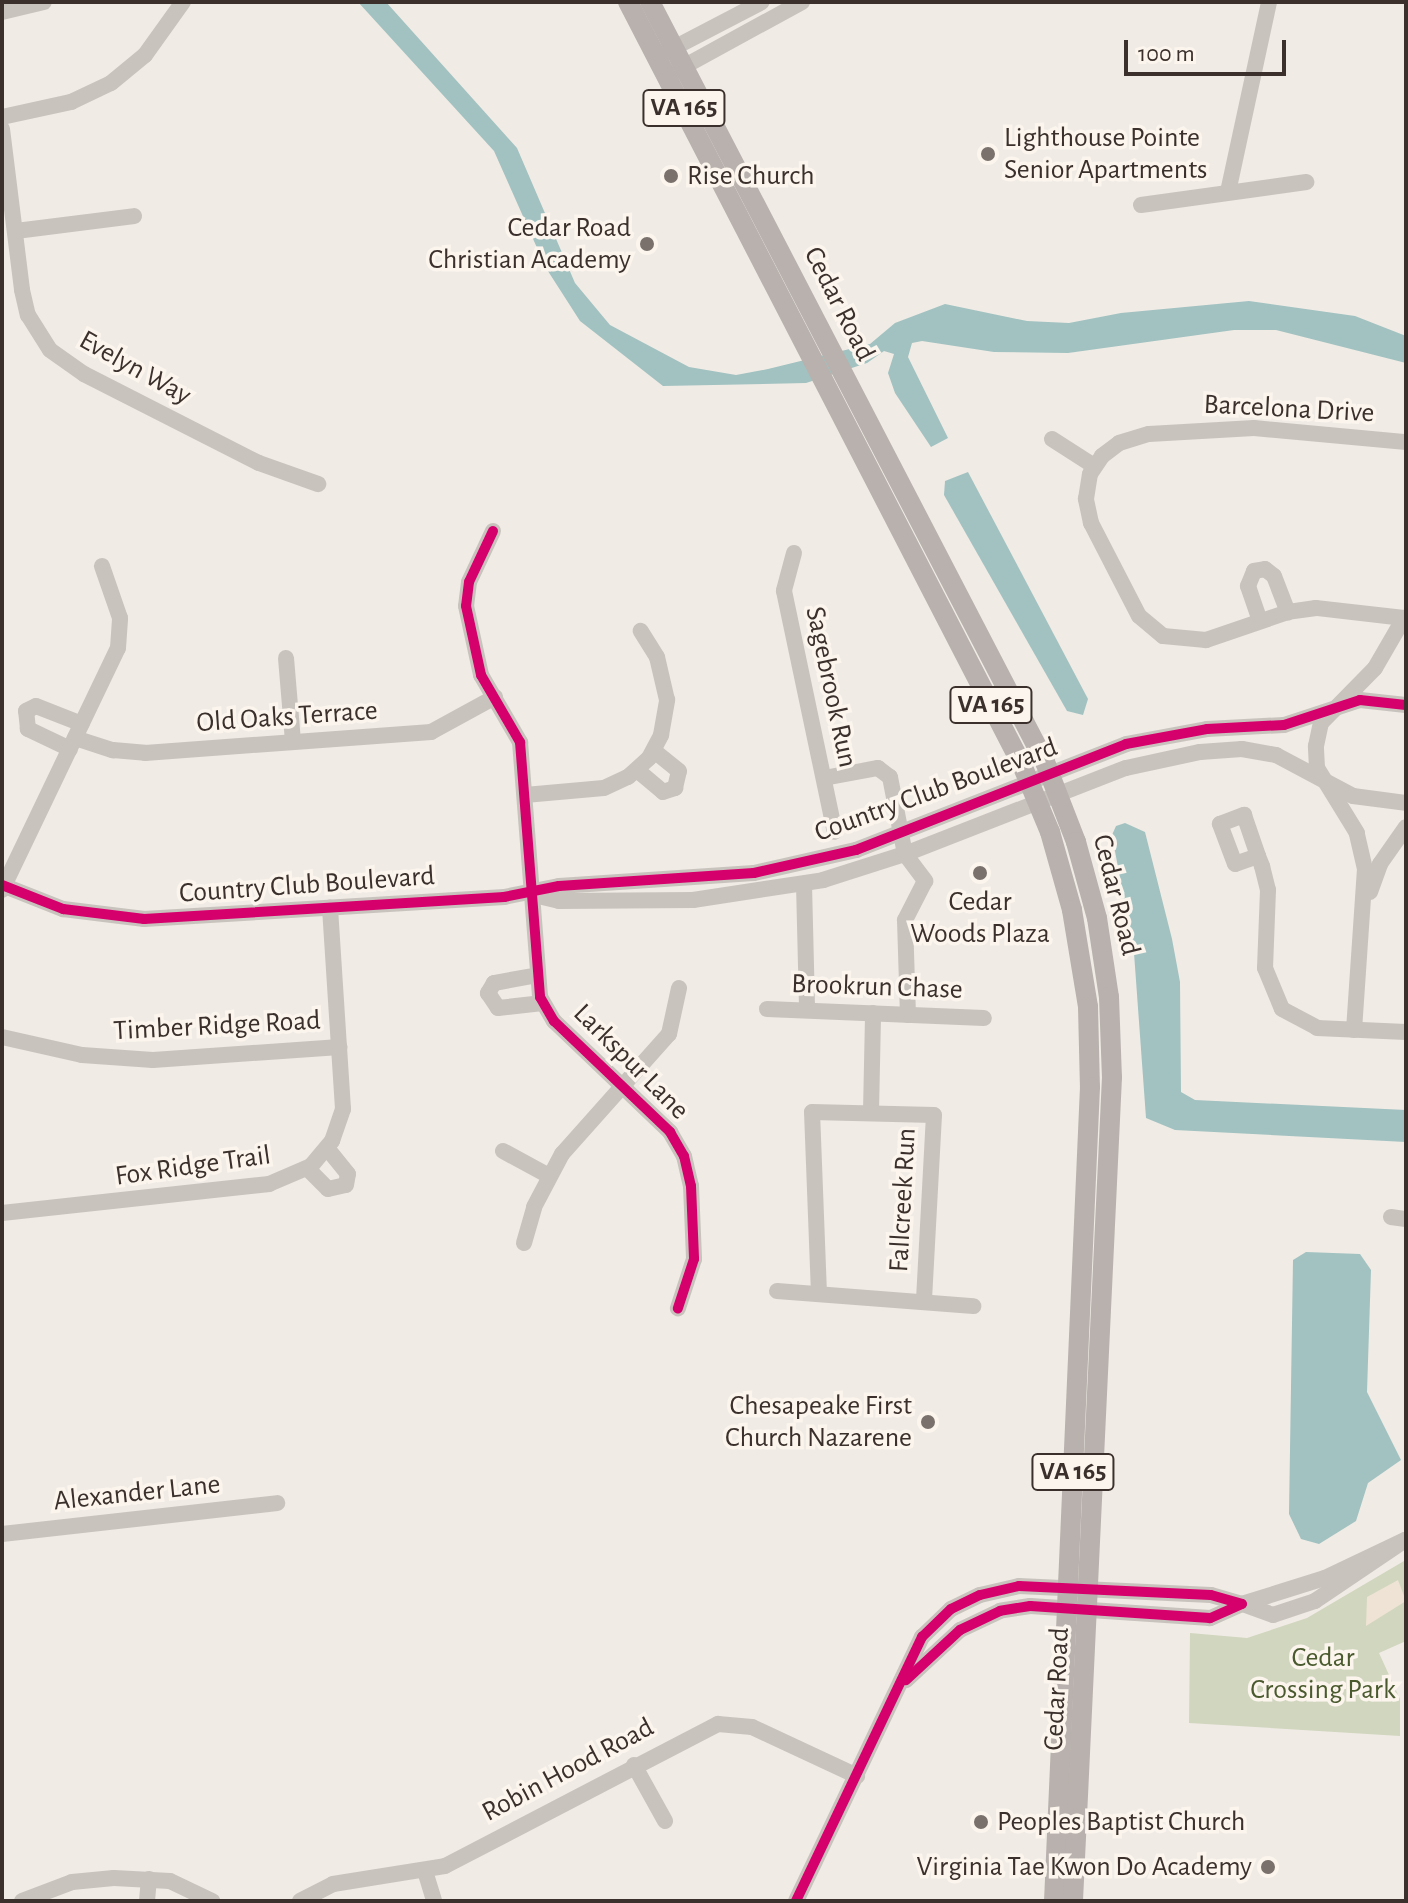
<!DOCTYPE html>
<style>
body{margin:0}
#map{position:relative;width:1408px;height:1903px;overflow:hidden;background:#f0ebe5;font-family:"Alegreya Sans",sans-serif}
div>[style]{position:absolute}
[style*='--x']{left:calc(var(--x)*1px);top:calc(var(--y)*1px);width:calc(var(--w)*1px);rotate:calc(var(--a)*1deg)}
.green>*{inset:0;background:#d1d6bf}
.plaza>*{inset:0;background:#eee3d5}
.water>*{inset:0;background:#a1c2c1}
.minor>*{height:16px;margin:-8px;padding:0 8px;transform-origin:8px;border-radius:8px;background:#c9c3be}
.major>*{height:20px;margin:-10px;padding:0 10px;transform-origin:10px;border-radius:10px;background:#b8b1ad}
.cycleway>*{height:10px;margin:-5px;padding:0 5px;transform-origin:5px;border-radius:5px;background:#d6006c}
.dots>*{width:22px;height:22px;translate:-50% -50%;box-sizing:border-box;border:4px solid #fbf5ee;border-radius:50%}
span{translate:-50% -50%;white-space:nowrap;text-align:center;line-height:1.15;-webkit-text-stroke:7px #fbf5ee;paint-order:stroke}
.shield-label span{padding:2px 6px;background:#fbf5ee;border:2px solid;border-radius:6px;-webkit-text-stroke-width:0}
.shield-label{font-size:26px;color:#3b302b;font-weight:700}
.poi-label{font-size:28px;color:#3b302b}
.left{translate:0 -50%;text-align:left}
.right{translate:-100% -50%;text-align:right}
.street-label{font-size:28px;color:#3b302b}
.park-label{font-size:28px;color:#4a5a2e}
.frame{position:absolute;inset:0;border:4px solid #3b302b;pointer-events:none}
.scale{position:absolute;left:1124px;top:40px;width:162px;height:36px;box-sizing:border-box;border:4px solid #3b302b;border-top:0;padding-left:10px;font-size:24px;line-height:28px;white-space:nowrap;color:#3b302b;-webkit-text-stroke:6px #fbf5ee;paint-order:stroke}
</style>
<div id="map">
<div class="green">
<div style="clip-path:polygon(1404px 1561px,1406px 1641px,1379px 1653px,1400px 1699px,1400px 1736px,1189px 1723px,1190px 1633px,1247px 1638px,1307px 1618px)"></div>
</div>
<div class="plaza">
<div style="clip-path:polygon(1398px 1580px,1406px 1601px,1366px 1626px,1367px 1597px)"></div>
</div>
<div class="water">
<div style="clip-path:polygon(358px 2px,386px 2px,517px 148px,575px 283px,610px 325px,689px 367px,736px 375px,768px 369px,870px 344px,895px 323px,945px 304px,1027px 321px,1069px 323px,1121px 313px,1249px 301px,1355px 316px,1406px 336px,1406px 363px,1276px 330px,1234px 330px,1068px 353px,994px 352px,922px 341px,912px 343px,908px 357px,948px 438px,931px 447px,895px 393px,888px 373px,894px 354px,884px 351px,867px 363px,806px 383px,663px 386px,580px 321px,546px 268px,494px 151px)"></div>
<div style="clip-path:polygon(968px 472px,1088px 699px,1083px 715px,1067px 711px,944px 495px,945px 481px)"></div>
<div style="clip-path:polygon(1125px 823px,1145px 832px,1172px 939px,1180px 982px,1181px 1092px,1195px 1100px,1406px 1110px,1406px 1142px,1175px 1130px,1146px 1118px,1134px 953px,1112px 835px,1116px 826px)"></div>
<div style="clip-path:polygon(1306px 1252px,1360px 1254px,1371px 1270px,1367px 1392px,1401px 1460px,1368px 1483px,1356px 1521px,1319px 1544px,1301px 1539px,1289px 1514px,1293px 1260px)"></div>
</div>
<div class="minor">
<div style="--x:2;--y:12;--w:43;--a:-13.4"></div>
<div style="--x:664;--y:53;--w:110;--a:-27.5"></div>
<div style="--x:674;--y:72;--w:146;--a:-28.7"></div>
<div style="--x:2;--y:117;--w:71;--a:-12.3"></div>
<div style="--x:71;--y:102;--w:44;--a:-25.4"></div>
<div style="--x:111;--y:83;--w:44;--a:-39.5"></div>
<div style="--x:145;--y:55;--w:65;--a:-54.4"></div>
<div style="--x:2;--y:129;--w:162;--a:82.9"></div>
<div style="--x:22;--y:290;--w:26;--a:77"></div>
<div style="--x:28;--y:315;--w:41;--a:57.8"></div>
<div style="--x:50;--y:350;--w:42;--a:35.2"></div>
<div style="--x:84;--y:374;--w:196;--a:27"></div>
<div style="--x:259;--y:463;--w:63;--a:19.6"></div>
<div style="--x:1228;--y:192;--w:194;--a:-77.8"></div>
<div style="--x:1141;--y:205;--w:167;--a:-7.9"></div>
<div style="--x:16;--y:231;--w:119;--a:-7.2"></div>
<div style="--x:1052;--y:439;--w:50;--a:32.7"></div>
<div style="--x:493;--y:531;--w:56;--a:115.2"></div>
<div style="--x:469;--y:582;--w:24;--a:97"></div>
<div style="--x:466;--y:606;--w:71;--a:77.7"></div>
<div style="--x:481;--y:675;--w:78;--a:59.8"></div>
<div style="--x:520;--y:742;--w:256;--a:85.5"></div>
<div style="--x:540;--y:997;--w:28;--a:60"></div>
<div style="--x:554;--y:1021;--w:161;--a:43.7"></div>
<div style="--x:670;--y:1132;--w:28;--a:60"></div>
<div style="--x:684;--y:1156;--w:31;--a:77"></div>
<div style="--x:691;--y:1186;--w:73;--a:87.6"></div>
<div style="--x:694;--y:1259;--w:52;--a:108.1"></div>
<div style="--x:794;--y:553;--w:39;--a:105"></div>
<div style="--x:784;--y:591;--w:246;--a:78.1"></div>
<div style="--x:1404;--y:618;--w:89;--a:-173.5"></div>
<div style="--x:1316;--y:608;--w:28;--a:172"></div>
<div style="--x:1288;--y:612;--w:87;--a:161.1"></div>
<div style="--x:1206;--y:640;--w:43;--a:-174.7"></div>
<div style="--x:1163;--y:636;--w:31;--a:-140"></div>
<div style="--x:1139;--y:616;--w:105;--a:-117.3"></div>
<div style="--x:1091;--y:523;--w:25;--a:-102"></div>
<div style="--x:1086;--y:499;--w:25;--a:-81"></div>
<div style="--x:1090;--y:474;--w:22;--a:-56"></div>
<div style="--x:1102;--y:456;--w:21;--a:-37"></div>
<div style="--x:1119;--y:443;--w:31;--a:-17"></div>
<div style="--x:1149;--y:434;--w:105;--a:-3.3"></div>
<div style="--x:1254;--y:428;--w:153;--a:5.3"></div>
<div style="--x:1260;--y:621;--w:37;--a:-109"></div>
<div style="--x:1248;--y:586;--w:16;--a:-68"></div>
<div style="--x:1254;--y:571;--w:11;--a:-10"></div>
<div style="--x:1265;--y:569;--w:11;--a:38"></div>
<div style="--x:1274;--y:576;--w:39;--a:69"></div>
<div style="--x:286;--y:658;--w:84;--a:85.2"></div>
<div style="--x:75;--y:738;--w:40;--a:18"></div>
<div style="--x:113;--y:750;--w:32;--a:5"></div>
<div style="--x:145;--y:753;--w:287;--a:-4.2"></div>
<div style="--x:431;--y:732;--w:73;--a:-28.7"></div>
<div style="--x:70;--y:749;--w:47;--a:-154.5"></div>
<div style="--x:28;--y:729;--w:18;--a:-96"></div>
<div style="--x:26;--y:711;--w:11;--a:-27"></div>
<div style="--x:36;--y:706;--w:49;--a:21.4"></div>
<div style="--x:637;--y:770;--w:34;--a:40"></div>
<div style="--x:663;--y:792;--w:13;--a:-18"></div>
<div style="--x:675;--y:788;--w:17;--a:-77"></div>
<div style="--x:679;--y:771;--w:32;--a:-141"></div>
<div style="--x:824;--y:778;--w:55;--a:-10.5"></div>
<div style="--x:878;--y:768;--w:15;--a:37"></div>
<div style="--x:890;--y:777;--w:78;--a:79"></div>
<div style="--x:905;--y:854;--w:34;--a:53"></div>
<div style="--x:925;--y:881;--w:44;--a:117.1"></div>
<div style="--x:905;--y:920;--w:95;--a:88.2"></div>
<div style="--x:525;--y:795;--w:79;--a:-5.1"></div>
<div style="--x:604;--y:788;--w:26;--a:-25"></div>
<div style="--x:628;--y:777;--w:28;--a:-42"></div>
<div style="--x:649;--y:758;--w:26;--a:-62"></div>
<div style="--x:661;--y:735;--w:36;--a:-80"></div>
<div style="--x:667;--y:700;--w:44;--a:-103.1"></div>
<div style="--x:657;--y:657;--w:31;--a:-122"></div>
<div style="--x:1258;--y:856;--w:24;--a:161"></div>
<div style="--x:1235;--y:864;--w:43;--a:-110.6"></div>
<div style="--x:1220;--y:824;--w:26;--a:-21"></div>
<div style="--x:1244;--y:815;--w:43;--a:71.1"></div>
<div style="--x:1258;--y:856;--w:11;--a:68"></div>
<div style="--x:1262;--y:866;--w:25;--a:76"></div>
<div style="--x:1268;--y:890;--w:78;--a:92.2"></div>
<div style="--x:1265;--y:968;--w:44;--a:67.5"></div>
<div style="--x:1282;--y:1009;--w:40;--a:28"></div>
<div style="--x:1317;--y:1028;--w:89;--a:2.6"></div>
<div style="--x:804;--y:884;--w:126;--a:88.6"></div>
<div style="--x:2;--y:885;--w:66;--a:21.5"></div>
<div style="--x:63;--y:909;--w:82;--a:7"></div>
<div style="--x:144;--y:919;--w:361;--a:-3.5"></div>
<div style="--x:504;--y:897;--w:56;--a:-11.3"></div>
<div style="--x:559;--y:886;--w:195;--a:-3.8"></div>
<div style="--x:754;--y:873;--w:105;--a:-12.7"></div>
<div style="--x:856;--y:850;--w:290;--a:-21.4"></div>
<div style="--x:1126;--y:744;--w:82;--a:-10.5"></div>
<div style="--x:1207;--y:729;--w:77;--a:-3"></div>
<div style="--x:1284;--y:725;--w:80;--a:-18.2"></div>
<div style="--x:1360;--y:700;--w:46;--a:6.2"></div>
<div style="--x:2;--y:890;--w:268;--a:-64.4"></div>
<div style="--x:118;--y:648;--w:30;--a:-86"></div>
<div style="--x:120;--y:618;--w:55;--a:-109.1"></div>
<div style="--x:1370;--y:892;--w:30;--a:-70"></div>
<div style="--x:1380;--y:864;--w:45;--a:-54.9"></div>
<div style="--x:534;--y:895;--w:26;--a:13"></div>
<div style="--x:559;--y:901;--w:134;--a:-0.4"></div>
<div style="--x:693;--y:900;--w:132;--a:-8.7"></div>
<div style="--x:823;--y:880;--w:86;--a:-17.6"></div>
<div style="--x:905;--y:854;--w:237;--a:-21.3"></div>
<div style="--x:1126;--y:768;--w:76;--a:-12.2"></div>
<div style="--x:1200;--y:752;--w:42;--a:-4.1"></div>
<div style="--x:1242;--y:749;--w:35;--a:10"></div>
<div style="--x:1276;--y:755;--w:87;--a:28"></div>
<div style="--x:1353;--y:796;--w:53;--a:7.5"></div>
<div style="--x:538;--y:975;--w:45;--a:169.7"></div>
<div style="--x:494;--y:983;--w:12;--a:121"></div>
<div style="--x:488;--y:993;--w:18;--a:56"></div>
<div style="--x:498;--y:1008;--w:45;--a:-6.3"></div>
<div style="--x:767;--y:1009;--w:217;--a:2.4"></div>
<div style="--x:1354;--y:1030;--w:161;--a:-86.1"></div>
<div style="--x:1365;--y:869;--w:37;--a:-103"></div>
<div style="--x:1357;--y:833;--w:76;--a:-121.6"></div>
<div style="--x:1317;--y:768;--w:22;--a:-93"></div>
<div style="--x:1316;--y:746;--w:24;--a:-78"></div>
<div style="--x:1321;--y:723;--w:77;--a:-45.5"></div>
<div style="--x:1375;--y:668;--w:58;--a:-59.9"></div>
<div style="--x:2;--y:1037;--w:82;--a:12.7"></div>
<div style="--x:82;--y:1055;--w:71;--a:4"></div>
<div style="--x:153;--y:1060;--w:187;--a:-4"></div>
<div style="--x:871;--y:1112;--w:99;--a:-88.8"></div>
<div style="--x:503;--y:1151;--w:52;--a:28.5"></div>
<div style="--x:308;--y:1169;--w:28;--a:45"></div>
<div style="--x:328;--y:1189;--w:18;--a:-13"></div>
<div style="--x:346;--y:1185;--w:11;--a:-80"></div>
<div style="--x:348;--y:1174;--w:33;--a:-129"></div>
<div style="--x:2;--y:1213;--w:269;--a:-6.2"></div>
<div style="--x:269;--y:1184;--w:46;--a:-23.2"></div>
<div style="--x:311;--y:1166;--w:33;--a:-50"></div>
<div style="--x:332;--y:1141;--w:34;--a:-71"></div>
<div style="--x:343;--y:1109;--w:202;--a:-93.7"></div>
<div style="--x:1391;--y:1217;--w:15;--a:8"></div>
<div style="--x:524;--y:1243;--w:37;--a:-74"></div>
<div style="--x:534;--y:1207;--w:60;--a:-62.2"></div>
<div style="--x:562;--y:1154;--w:161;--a:-48.3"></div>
<div style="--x:669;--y:1034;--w:47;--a:-77.7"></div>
<div style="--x:777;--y:1291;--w:197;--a:4.4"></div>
<div style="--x:819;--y:1294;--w:182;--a:-92.2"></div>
<div style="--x:812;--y:1112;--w:122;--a:1.4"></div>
<div style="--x:934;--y:1115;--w:187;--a:93.1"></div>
<div style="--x:2;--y:1534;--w:277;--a:-6.4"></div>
<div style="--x:1405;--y:1540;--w:109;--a:145.9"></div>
<div style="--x:1315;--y:1601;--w:44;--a:161.6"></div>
<div style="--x:1273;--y:1615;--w:33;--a:-160"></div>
<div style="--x:1242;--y:1604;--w:87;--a:-17.4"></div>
<div style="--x:1325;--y:1578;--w:89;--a:-25.4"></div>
<div style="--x:634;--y:1765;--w:64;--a:61"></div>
<div style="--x:425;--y:1871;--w:31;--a:73"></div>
<div style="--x:22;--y:1901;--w:53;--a:-20.8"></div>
<div style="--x:72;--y:1882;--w:42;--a:-5.4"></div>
<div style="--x:114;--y:1878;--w:56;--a:3.1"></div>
<div style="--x:170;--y:1881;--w:47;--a:25.5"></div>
<div style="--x:147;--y:1901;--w:22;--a:-85"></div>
<div style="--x:300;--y:1901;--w:37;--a:-27"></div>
<div style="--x:333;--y:1884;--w:113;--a:-9.1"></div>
<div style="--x:445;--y:1866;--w:308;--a:-27.5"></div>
<div style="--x:718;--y:1724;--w:34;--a:5"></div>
<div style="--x:752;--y:1727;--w:116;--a:25"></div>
<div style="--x:796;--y:1901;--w:293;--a:-64.5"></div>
<div style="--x:922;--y:1637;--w:40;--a:-44"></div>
<div style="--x:951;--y:1609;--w:32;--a:-26"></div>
<div style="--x:980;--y:1595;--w:40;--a:-13"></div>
<div style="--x:1019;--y:1586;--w:192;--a:2.7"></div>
<div style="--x:1211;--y:1595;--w:32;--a:16"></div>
<div style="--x:1242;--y:1604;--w:35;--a:156"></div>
<div style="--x:1210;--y:1618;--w:180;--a:-176.2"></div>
<div style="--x:1030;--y:1606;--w:30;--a:171"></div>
<div style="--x:1000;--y:1611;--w:44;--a:154.6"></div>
<div style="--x:960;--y:1630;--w:74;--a:137.2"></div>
</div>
<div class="major">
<div style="--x:628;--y:2;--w:859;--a:62.69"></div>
<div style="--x:1022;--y:765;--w:73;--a:67.3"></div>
<div style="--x:1050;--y:832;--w:81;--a:74.2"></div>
<div style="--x:1072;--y:910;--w:98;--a:80.6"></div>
<div style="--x:1088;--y:1007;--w:80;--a:88.6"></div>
<div style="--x:1090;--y:1087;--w:815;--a:92.53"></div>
<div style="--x:650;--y:2;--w:857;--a:62.54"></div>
<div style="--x:1045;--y:762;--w:86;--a:68.8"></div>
<div style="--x:1076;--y:842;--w:79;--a:74.6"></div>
<div style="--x:1097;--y:918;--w:80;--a:81.4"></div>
<div style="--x:1109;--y:997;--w:80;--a:87.9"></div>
<div style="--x:1112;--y:1077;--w:825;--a:92.71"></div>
</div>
<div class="cycleway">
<div style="--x:493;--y:531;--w:56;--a:115.2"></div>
<div style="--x:469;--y:582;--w:24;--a:97"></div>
<div style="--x:466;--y:606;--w:71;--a:77.7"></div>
<div style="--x:481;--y:675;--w:78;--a:59.8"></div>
<div style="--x:520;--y:742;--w:256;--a:85.5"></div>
<div style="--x:540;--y:997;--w:28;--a:60"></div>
<div style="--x:554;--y:1021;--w:161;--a:43.7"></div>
<div style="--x:670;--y:1132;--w:28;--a:60"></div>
<div style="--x:684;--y:1156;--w:31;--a:77"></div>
<div style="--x:691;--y:1186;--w:73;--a:87.6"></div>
<div style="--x:694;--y:1259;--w:52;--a:108.1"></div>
<div style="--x:2;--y:885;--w:66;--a:21.5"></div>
<div style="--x:63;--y:909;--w:82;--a:7"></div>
<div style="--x:144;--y:919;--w:361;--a:-3.5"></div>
<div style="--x:504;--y:897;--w:56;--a:-11.3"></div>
<div style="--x:559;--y:886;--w:195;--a:-3.8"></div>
<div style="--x:754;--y:873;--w:105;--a:-12.7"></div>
<div style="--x:856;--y:850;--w:290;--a:-21.4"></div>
<div style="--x:1126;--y:744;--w:82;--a:-10.5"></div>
<div style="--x:1207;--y:729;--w:77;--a:-3"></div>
<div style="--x:1284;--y:725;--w:80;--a:-18.2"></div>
<div style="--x:1360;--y:700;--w:46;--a:6.2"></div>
<div style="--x:796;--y:1901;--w:293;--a:-64.5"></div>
<div style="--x:922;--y:1637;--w:40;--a:-44"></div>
<div style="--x:951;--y:1609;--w:32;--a:-26"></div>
<div style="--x:980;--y:1595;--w:40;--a:-13"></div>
<div style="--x:1019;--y:1586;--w:192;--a:2.7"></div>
<div style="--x:1211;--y:1595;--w:32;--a:16"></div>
<div style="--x:1242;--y:1604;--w:35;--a:156"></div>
<div style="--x:1210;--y:1618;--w:180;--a:-176.2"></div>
<div style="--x:1030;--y:1606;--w:30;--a:171"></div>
<div style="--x:1000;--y:1611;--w:44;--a:154.6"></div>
<div style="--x:960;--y:1630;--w:74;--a:137.2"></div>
</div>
<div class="dots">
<div style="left:988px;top:154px;background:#7a716c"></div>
<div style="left:671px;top:176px;background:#7a716c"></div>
<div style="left:647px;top:244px;background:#7a716c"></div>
<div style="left:980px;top:873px;background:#7a716c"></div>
<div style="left:928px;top:1422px;background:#7a716c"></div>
<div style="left:981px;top:1822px;background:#7a716c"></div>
<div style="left:1268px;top:1867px;background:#7a716c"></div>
</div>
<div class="shield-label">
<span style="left:684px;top:108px">VA 165</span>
<span style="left:991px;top:705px">VA 165</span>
<span style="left:1073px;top:1472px">VA 165</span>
</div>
<div class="poi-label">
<span class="left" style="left:1004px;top:154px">Lighthouse Pointe<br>Senior Apartments</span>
<span class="left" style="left:687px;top:176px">Rise Church</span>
<span class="right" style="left:631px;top:244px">Cedar Road<br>Christian Academy</span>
<span style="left:980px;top:918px">Cedar<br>Woods Plaza</span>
<span class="right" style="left:912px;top:1422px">Chesapeake First<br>Church Nazarene</span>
<span class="left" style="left:997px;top:1822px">Peoples Baptist Church</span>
<span class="right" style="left:1252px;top:1867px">Virginia Tae Kwon Do Academy</span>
</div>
<div class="street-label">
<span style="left:839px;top:304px;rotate:63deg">Cedar Road</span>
<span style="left:135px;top:368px;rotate:29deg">Evelyn Way</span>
<span style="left:1289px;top:409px;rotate:3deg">Barcelona Drive</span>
<span style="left:831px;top:687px;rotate:78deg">Sagebrook Run</span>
<span style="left:287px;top:717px;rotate:-4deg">Old Oaks Terrace</span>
<span style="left:936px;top:790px;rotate:-20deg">Country Club Boulevard</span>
<span style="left:307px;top:885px;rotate:-4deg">Country Club Boulevard</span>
<span style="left:1116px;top:895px;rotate:76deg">Cedar Road</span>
<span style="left:877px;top:987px;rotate:2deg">Brookrun Chase</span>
<span style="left:217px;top:1026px;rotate:-3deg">Timber Ridge Road</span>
<span style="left:631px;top:1062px;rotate:45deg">Larkspur Lane</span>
<span style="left:193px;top:1166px;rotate:-8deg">Fox Ridge Trail</span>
<span style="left:903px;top:1200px;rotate:-87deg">Fallcreek Run</span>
<span style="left:137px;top:1493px;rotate:-6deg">Alexander Lane</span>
<span style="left:1057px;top:1689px;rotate:-87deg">Cedar Road</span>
<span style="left:568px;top:1770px;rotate:-28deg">Robin Hood Road</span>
</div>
<div class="park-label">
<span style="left:1323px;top:1674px">Cedar<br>Crossing Park</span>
</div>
<div class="frame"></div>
<div class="scale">100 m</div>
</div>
